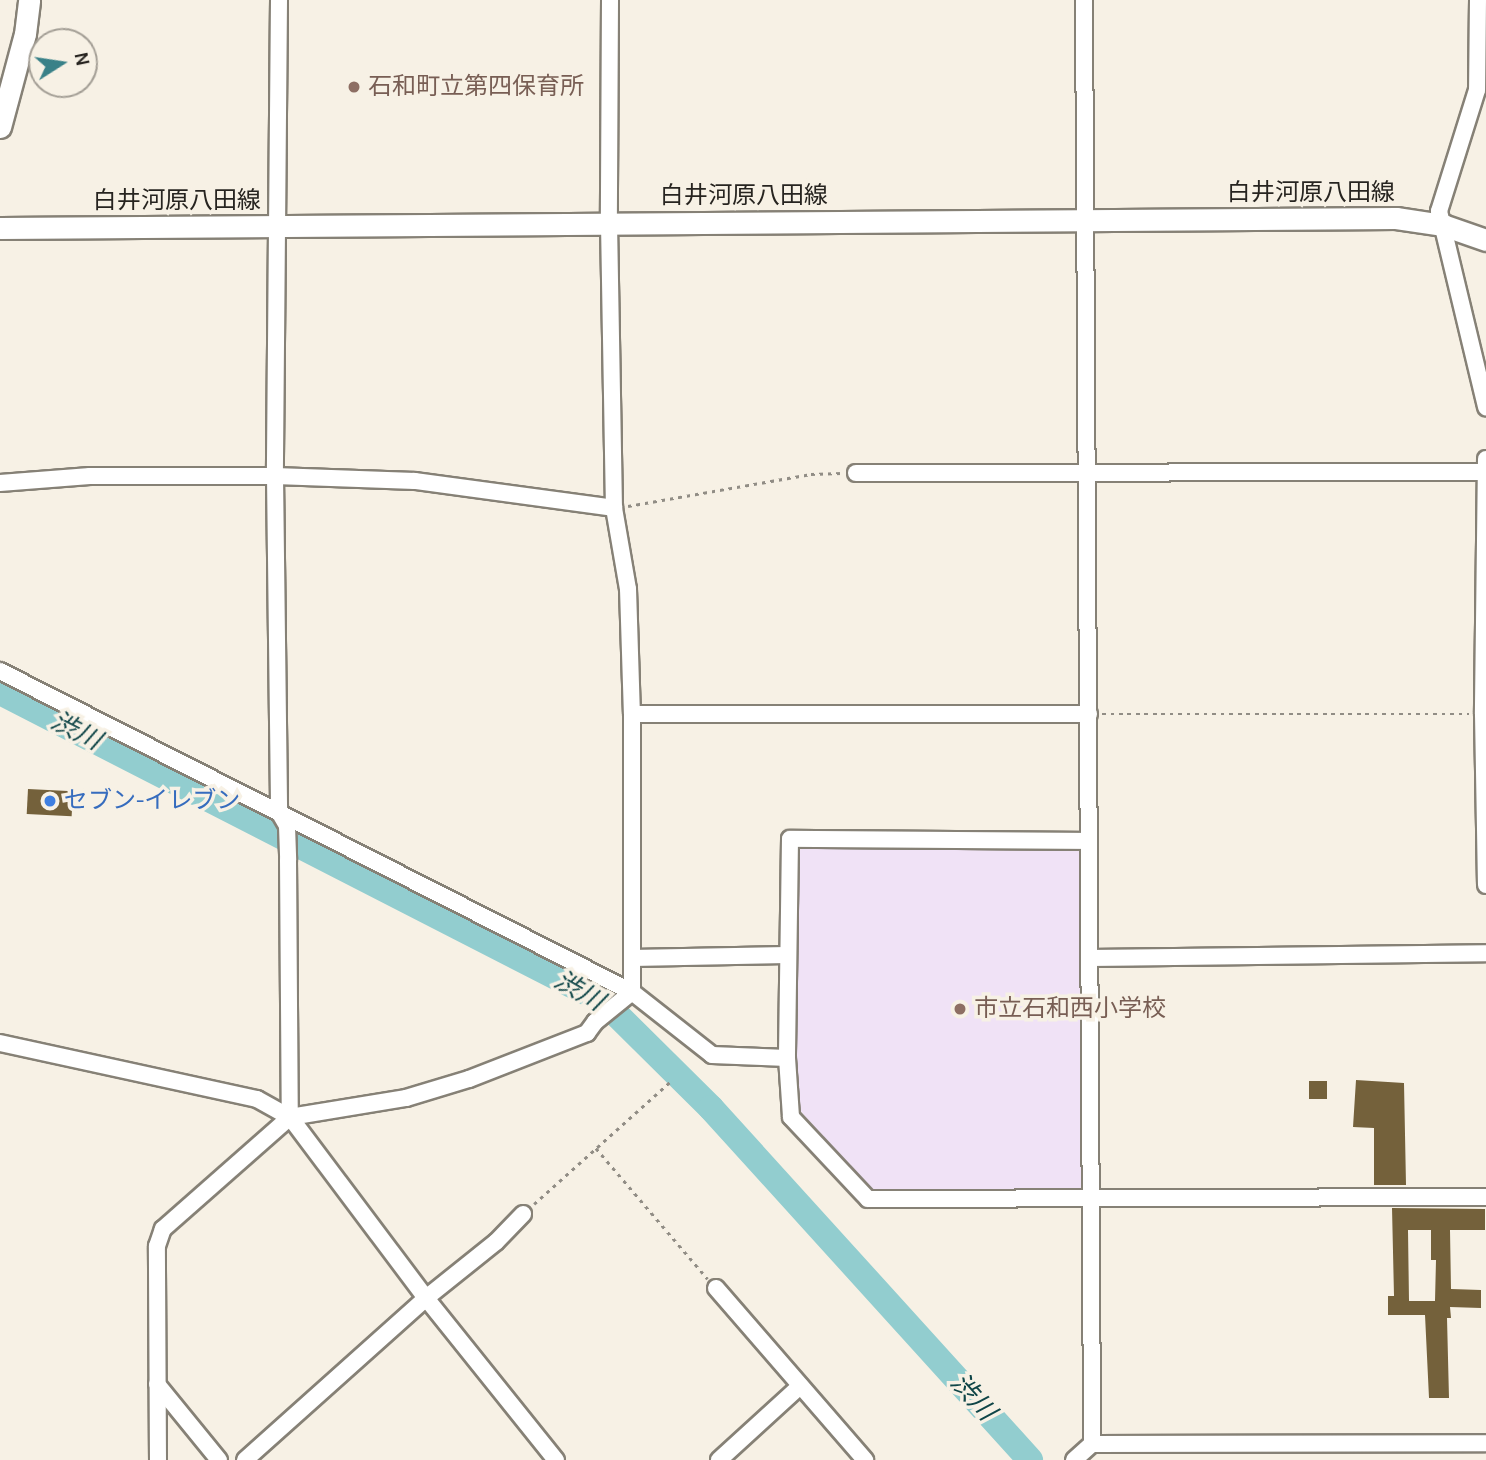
<!DOCTYPE html>
<meta charset="utf-8">
<style>
body{margin:0}
#map{position:relative;width:1486px;height:1460px;overflow:hidden;background:#f7f1e5;font-family:Karla,"Noto Sans JP",sans-serif}
div>[style]{position:absolute}
[style*='--x']{left:calc(var(--x)*1px);top:calc(var(--y)*1px);width:calc(var(--w)*1px);rotate:calc(var(--a)*1deg)}
.education>*{inset:0;background:#f0e2f6}
.river>*{height:26px;margin:-13px;padding:0 13px;transform-origin:13px;border-radius:13px;background:#92cdcf}
.building>*{inset:0;background:#74613b;transform-origin:0 0}
.path>*{height:2.5px;margin-top:-1.25px;transform-origin:0;background:repeating-linear-gradient(90deg,#918d85 0 3.5px,transparent 0 8.5px)}
.roads{filter:drop-shadow(2px 0 #868176) drop-shadow(-2px 0 #868176) drop-shadow(0 2px #868176) drop-shadow(0 -2px #868176)}
.minor>*{height:16px;margin:-8px;padding:0 8px;transform-origin:8px;border-radius:8px;background:#fff}
.major>*{height:21px;margin:-10.5px;padding:0 10.5px;transform-origin:10.5px;border-radius:10.5px;background:#fff}
.dots>*{width:19px;height:19px;translate:-50% -50%;box-sizing:border-box;border:4px solid #f7f1e5;border-radius:50%}
span{translate:-50% -50%;white-space:nowrap;text-align:center;line-height:1.15;-webkit-text-stroke:7px #f7f1e5;paint-order:stroke}
.education-label{font-size:24px;color:#785e54}
.left{translate:0 -50%;text-align:left}
.street-label{font-size:24px;color:#272420}
.shop-label{font-size:24px;color:#366cbe}
.water-label{font-size:26px;color:#0f4547;font-style:italic}
.north{position:absolute;left:28px;top:28px;width:70px;height:70px;box-sizing:border-box;background:#f7f1e5;border:2px solid #a49f96;border-radius:50%;rotate:78deg;font-size:19px;font-weight:700;line-height:28px;text-align:center;color:#272420}
.north::after{content:'';display:block;margin:auto;width:24px;height:32px;background:#398188;clip-path:polygon(50% 0,100% 100%,50% 72%,0 100%)}
</style>
<div id="map">
<div class="education">
<div style="clip-path:polygon(805px 845px,1077px 847px,1083px 855px,1086px 1183px,1079px 1189px,868px 1190px,797px 1107px,797px 853px)"></div>
</div>
<div class="river">
<div style="--x:0;--y:692;--w:678;--a:27.13"></div>
<div style="--x:603;--y:1001;--w:152;--a:44.7"></div>
<div style="--x:711;--y:1108;--w:475;--a:47.8"></div>
</div>
<div class="building">
<div style="left:28px;top:789px;width:45px;height:25px;rotate:3deg"></div>
<div style="clip-path:polygon(1356px 1080px,1404px 1083px,1406px 1185px,1374px 1185px,1374px 1128px,1353px 1127px)"></div>
<div style="left:1309px;top:1081px;width:18px;height:18px"></div>
<div style="clip-path:polygon(evenodd,1392px 1208px,1485px 1209px,1485px 1230px,1450px 1230px,1451px 1289px,1481px 1290px,1481px 1308px,1450px 1307px,1451px 1318px,1447px 1318px,1449px 1398px,1429px 1398px,1425px 1315px,1388px 1315px,1388px 1296px,1394px 1296px,1392px 1208px,1408px 1230px,1431px 1230px,1431px 1260px,1436px 1260px,1435px 1301px,1409px 1301px,1408px 1230px)"></div>
</div>
<div class="path">
<div style="--x:628;--y:506;--w:186;--a:-9.9"></div>
<div style="--x:811;--y:474;--w:31;--a:-2"></div>
<div style="--x:1102;--y:714;--w:367;--a:0"></div>
<div style="--x:596;--y:1148;--w:172;--a:49.5"></div>
<div style="--x:534;--y:1204;--w:186;--a:-41.9"></div>
</div>
<div class="roads">
<div class="minor">
<div style="--x:279;--y:0;--w:476;--a:90.5"></div>
<div style="--x:275;--y:476;--w:336;--a:89.3"></div>
<div style="--x:279;--y:812;--w:16;--a:60"></div>
<div style="--x:287;--y:826;--w:34;--a:88"></div>
<div style="--x:288;--y:860;--w:257;--a:89.6"></div>
<div style="--x:610;--y:0;--w:223;--a:90.3"></div>
<div style="--x:609;--y:223;--w:285;--a:89"></div>
<div style="--x:614;--y:508;--w:82;--a:80.2"></div>
<div style="--x:628;--y:589;--w:125;--a:88.2"></div>
<div style="--x:632;--y:714;--w:278;--a:90"></div>
<div style="--x:1084;--y:0;--w:1444;--a:89.68"></div>
<div style="--x:1478;--y:0;--w:90;--a:90.6"></div>
<div style="--x:1477;--y:90;--w:127;--a:107.4"></div>
<div style="--x:1439;--y:211;--w:202;--a:76.5"></div>
<div style="--x:1486;--y:459;--w:255;--a:90.7"></div>
<div style="--x:1483;--y:714;--w:171;--a:89"></div>
<div style="--x:856;--y:473;--w:628;--a:-0.09"></div>
<div style="--x:0;--y:483;--w:90;--a:-4.4"></div>
<div style="--x:90;--y:476;--w:185;--a:0"></div>
<div style="--x:275;--y:476;--w:140;--a:2"></div>
<div style="--x:415;--y:481;--w:201;--a:7.7"></div>
<div style="--x:0;--y:671;--w:709;--a:26.93"></div>
<div style="--x:632;--y:992;--w:102;--a:38.2"></div>
<div style="--x:712;--y:1055;--w:75;--a:2.3"></div>
<div style="--x:632;--y:714;--w:457;--a:0"></div>
<div style="--x:1088;--y:841;--w:298;--a:-179.6"></div>
<div style="--x:790;--y:839;--w:219;--a:90.8"></div>
<div style="--x:787;--y:1058;--w:59;--a:86.1"></div>
<div style="--x:791;--y:1117;--w:112;--a:46.8"></div>
<div style="--x:868;--y:1199;--w:618;--a:-0.19"></div>
<div style="--x:632;--y:958;--w:155;--a:-1.1"></div>
<div style="--x:1089;--y:958;--w:397;--a:-0.7"></div>
<div style="--x:0;--y:1043;--w:263;--a:12.3"></div>
<div style="--x:257;--y:1099;--w:38;--a:29"></div>
<div style="--x:290;--y:1117;--w:226;--a:53.1"></div>
<div style="--x:426;--y:1298;--w:208;--a:51.3"></div>
<div style="--x:716;--y:1288;--w:228;--a:49.1"></div>
<div style="--x:157;--y:1384;--w:98;--a:50.8"></div>
<div style="--x:158;--y:1460;--w:214;--a:-90.3"></div>
<div style="--x:157;--y:1246;--w:18;--a:-71"></div>
<div style="--x:163;--y:1229;--w:169;--a:-41.4"></div>
<div style="--x:290;--y:1117;--w:118;--a:-9.3"></div>
<div style="--x:406;--y:1098;--w:66;--a:-16.8"></div>
<div style="--x:469;--y:1079;--w:127;--a:-21.3"></div>
<div style="--x:587;--y:1033;--w:14;--a:-54"></div>
<div style="--x:595;--y:1022;--w:48;--a:-39"></div>
<div style="--x:245;--y:1460;--w:243;--a:-41.8"></div>
<div style="--x:426;--y:1298;--w:90;--a:-38.7"></div>
<div style="--x:496;--y:1242;--w:39;--a:-46"></div>
<div style="--x:719;--y:1460;--w:110;--a:-42.4"></div>
<div style="--x:1074;--y:1460;--w:24;--a:-42"></div>
<div style="--x:1092;--y:1444;--w:394;--a:-0.1"></div>
</div>
<div class="major">
<div style="--x:0;--y:127;--w:96;--a:-75"></div>
<div style="--x:25;--y:34;--w:34;--a:-83"></div>
<div style="--x:0;--y:228;--w:1396;--a:-0.41"></div>
<div style="--x:1396;--y:218;--w:48;--a:8.5"></div>
<div style="--x:1443;--y:225;--w:46;--a:19.2"></div>
</div>
</div>
<div class="dots">
<div style="left:354px;top:87px;background:#8d6e63"></div>
<div style="left:50px;top:801px;background:#3f7fe0"></div>
<div style="left:960px;top:1009px;background:#8d6e63"></div>
</div>
<div class="education-label">
<span class="left" style="left:368px;top:87px">石和町立第四保育所</span>
<span class="left" style="left:974px;top:1009px">市立石和西小学校</span>
</div>
<div class="street-label">
<span style="left:1311px;top:193px">白井河原八田線</span>
<span style="left:744px;top:196px">白井河原八田線</span>
<span style="left:177px;top:201px">白井河原八田線</span>
</div>
<div class="shop-label">
<span class="left" style="left:64px;top:801px">セブン-イレブン</span>
</div>
<div class="water-label">
<span style="left:76px;top:731px;rotate:27deg">渋川</span>
<span style="left:579px;top:991px;rotate:30deg">渋川</span>
<span style="left:973px;top:1397px;rotate:48deg">渋川</span>
</div>
<div class="north">N</div>
</div>
